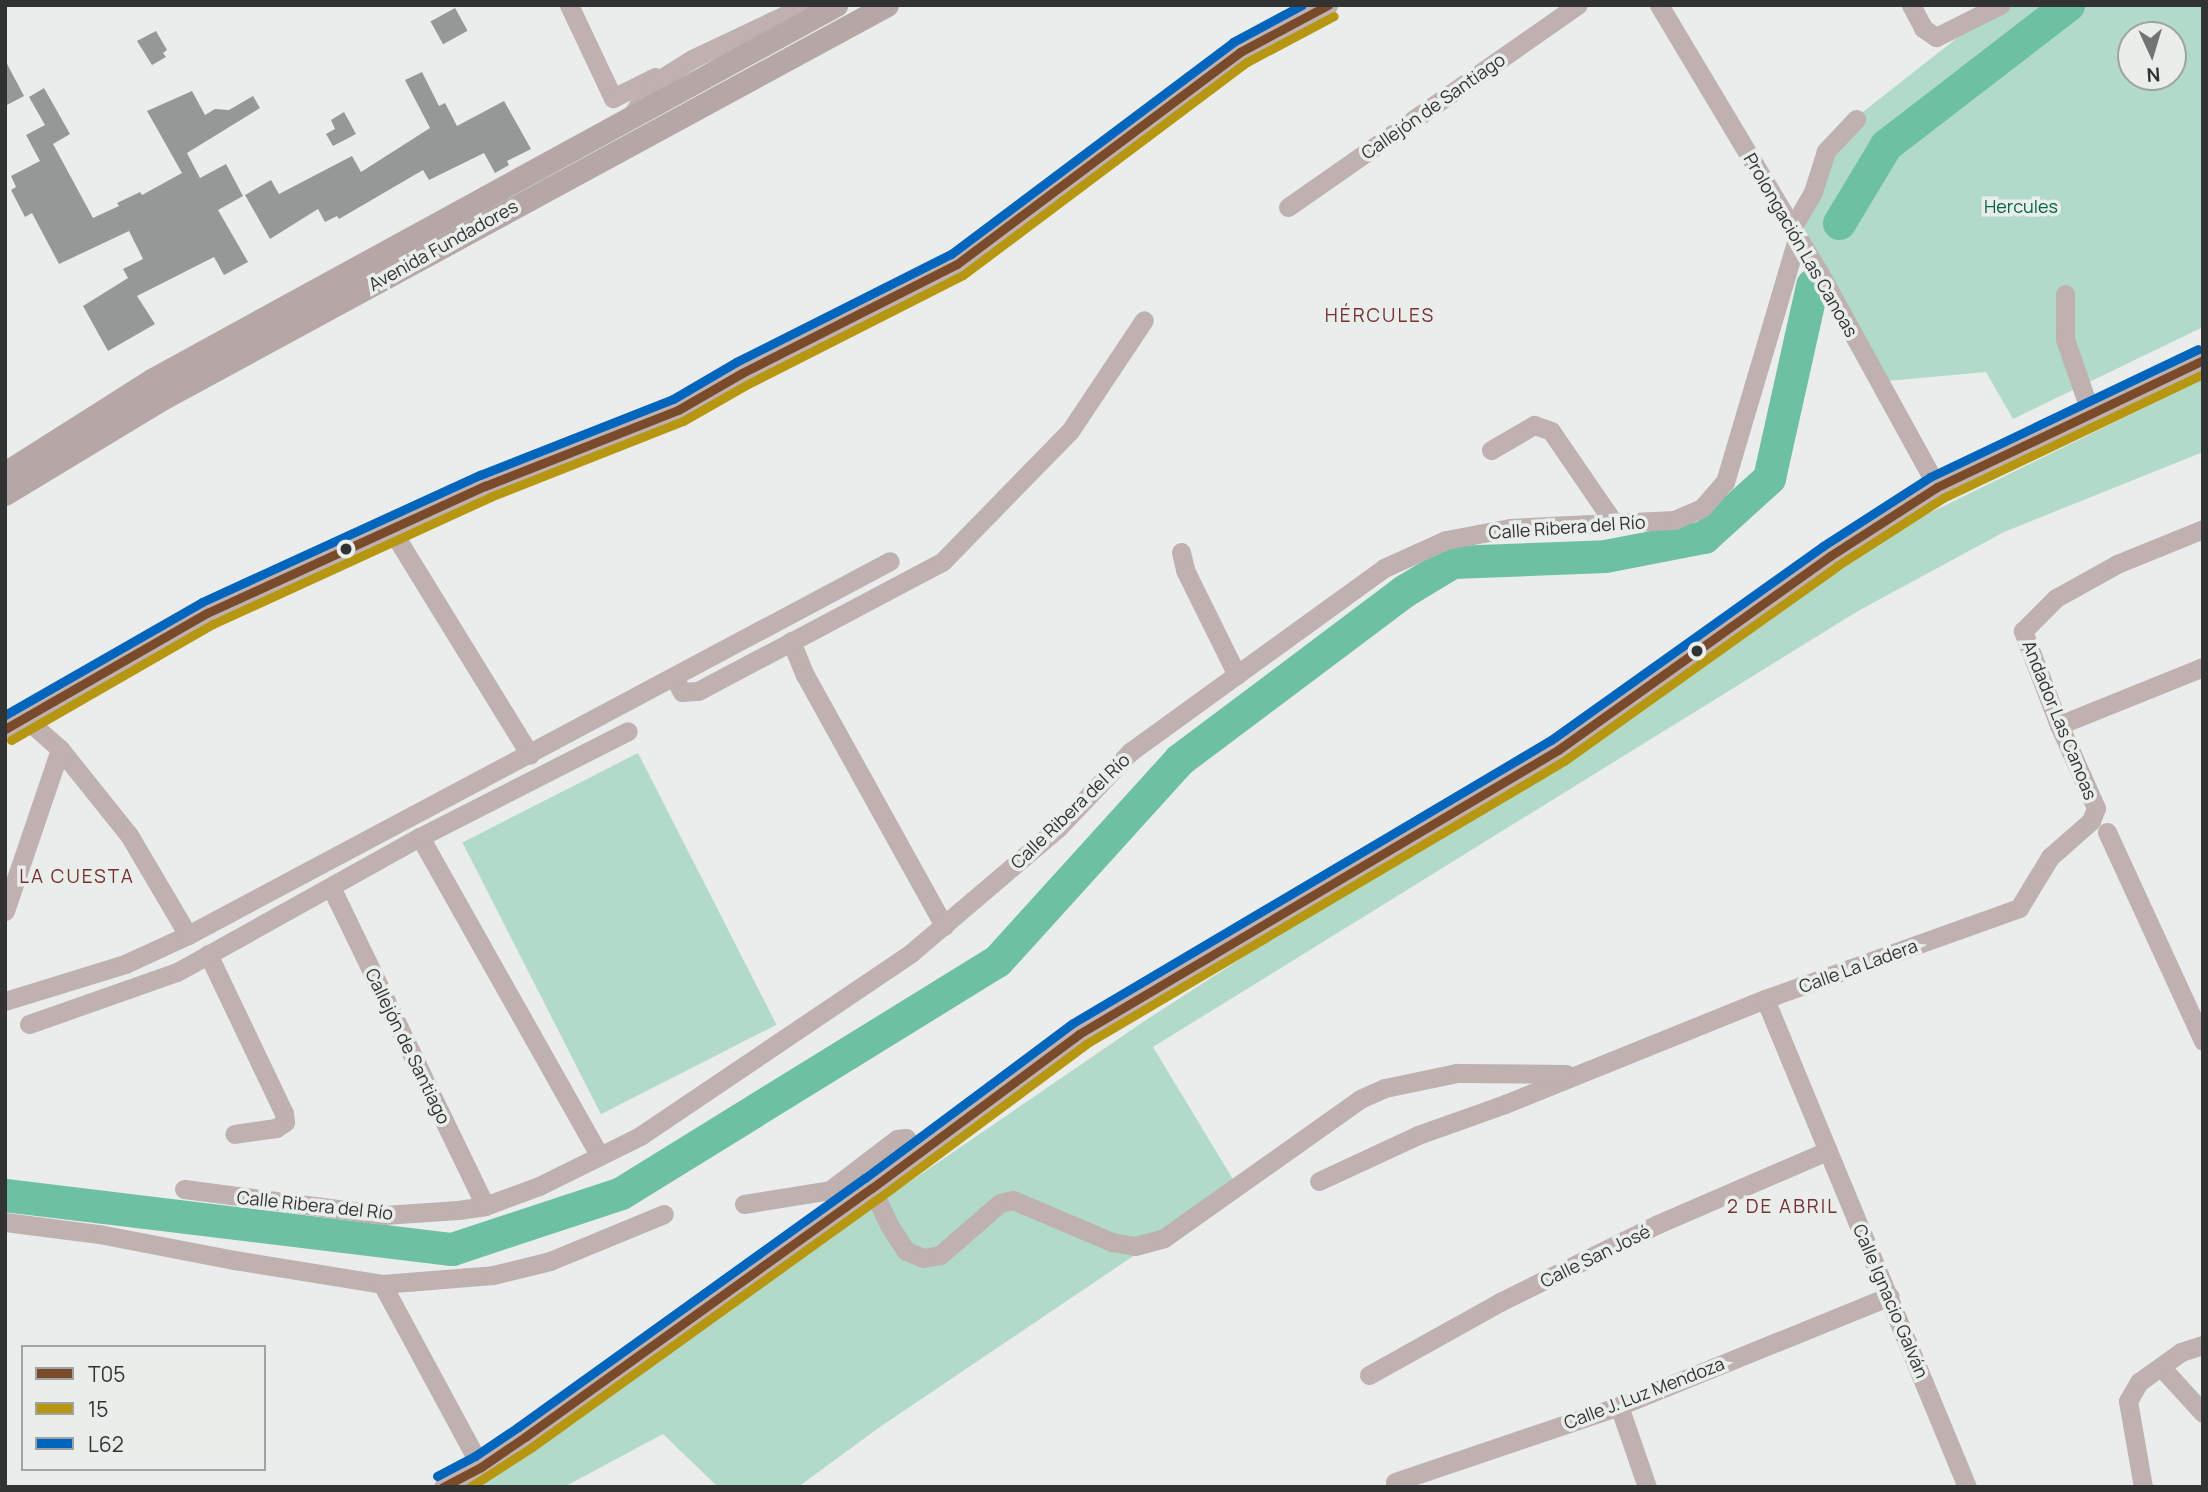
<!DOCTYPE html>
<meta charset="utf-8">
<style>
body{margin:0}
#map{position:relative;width:2208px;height:1492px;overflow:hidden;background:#eaedeb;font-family:Manrope,sans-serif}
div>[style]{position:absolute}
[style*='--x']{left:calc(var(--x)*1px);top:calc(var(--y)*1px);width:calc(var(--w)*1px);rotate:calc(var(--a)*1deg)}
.green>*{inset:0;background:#b2dac8;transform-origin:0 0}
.river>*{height:33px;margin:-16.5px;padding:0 16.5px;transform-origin:16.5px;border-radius:16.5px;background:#6dc0a2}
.building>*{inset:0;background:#969897;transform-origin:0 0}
.minor>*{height:19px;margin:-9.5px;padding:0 9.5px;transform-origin:9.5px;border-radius:9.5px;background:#beb1b0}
.major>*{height:23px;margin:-11.5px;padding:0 11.5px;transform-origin:11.5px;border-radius:11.5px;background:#b6a7a7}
.bus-1>*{height:9px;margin:-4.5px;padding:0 4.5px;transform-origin:4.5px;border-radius:4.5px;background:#7a4b2a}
.bus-2>*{height:9px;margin:-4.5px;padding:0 4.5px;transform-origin:4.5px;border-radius:4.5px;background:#b79612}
.bus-3>*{height:9px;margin:-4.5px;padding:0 4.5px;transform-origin:4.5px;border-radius:4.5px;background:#0065bd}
.dots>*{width:19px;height:19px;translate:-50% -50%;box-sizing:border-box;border:4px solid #e9eeeb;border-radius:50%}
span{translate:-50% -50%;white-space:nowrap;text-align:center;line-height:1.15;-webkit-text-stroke:7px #e9eeeb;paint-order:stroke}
.street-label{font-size:18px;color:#313332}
.park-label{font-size:18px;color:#056346}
.neighbourhood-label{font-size:19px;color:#762f35;letter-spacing:2px}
.frame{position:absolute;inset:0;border:7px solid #313332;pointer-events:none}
.legend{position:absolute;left:21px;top:1345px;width:245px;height:126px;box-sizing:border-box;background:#e9eeeb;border:2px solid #9fa3a1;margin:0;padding:9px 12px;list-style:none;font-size:21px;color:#313332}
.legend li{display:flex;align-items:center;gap:14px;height:35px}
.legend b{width:35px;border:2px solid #9fa3a1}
.north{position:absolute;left:2117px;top:21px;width:70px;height:70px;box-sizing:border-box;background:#e9eeeb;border:2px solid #9fa3a1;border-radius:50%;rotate:176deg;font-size:19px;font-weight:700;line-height:28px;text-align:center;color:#313332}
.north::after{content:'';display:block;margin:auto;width:24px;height:32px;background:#727473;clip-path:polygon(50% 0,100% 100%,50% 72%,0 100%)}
</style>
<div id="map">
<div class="green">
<div style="clip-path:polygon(evenodd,1999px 5px,2203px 5px,2203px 327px,2013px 419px,1986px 372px,1887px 381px,1803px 234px,1817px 148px,1999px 5px,2131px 35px,2173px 35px,2173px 77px,2131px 77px,2131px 35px)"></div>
<div style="clip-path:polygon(2203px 379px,2203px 452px,2004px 532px,1858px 611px,1153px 1047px,1237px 1186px,877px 1429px,798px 1487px,718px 1487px,663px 1434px,564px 1487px,468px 1487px,614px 1393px,854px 1220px,1146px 1020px,1409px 850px,1620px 725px,1901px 527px)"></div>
<div style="left:638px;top:753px;width:305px;height:197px;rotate:63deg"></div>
</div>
<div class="river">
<div style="--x:1839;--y:223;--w:91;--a:-58.9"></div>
<div style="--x:1886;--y:145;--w:230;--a:-37.6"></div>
<div style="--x:5;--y:1195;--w:450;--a:6.9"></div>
<div style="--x:452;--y:1249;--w:178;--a:-18.3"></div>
<div style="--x:621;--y:1193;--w:442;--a:-31.7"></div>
<div style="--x:997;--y:961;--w:271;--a:-47.8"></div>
<div style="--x:1179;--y:760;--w:281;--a:-36.9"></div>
<div style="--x:1404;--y:591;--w:56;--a:-31.1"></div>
<div style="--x:1452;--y:562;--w:153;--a:-2.2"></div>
<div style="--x:1605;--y:556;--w:101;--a:-10.9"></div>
<div style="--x:1704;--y:537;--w:88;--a:-42.2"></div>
<div style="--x:1769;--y:478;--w:198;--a:-77.4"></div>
</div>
<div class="building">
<div style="left:455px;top:8px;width:26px;height:28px;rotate:61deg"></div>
<div style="clip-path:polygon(156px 31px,167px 50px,163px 53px,166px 57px,152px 65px,137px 41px)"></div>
<div style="clip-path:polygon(5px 60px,24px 96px,5px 106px)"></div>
<div style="clip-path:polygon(422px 72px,439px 106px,445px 103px,457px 126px,504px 101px,531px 149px,507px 161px,509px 165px,495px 173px,484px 153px,429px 180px,423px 170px,339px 219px,337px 216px,325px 222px,318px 209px,270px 239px,245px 195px,271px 180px,279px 194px,352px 156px,361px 172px,430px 128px,405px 80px)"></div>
<div style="clip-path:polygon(44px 88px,70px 134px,53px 144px,93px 218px,119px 206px,117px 203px,140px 192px,142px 195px,182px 173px,147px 111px,192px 91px,205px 115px,215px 109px,229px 110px,253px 96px,260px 108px,187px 153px,200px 178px,226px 164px,243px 196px,218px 210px,248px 262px,224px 275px,214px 257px,137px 296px,155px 324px,108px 351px,83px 306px,128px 278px,123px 269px,143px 259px,129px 231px,59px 264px,32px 213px,25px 217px,11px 190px,16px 187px,11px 176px,40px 161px,26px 135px,45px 125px,29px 97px)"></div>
<div style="clip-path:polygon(344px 112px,356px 134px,333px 146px,326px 134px,335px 129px,331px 120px)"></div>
</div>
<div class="minor">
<div style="--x:569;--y:5;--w:103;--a:64.7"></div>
<div style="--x:613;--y:98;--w:47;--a:-26.6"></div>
<div style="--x:1659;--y:5;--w:311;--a:59.1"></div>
<div style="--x:1819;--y:272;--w:245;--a:61.2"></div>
<div style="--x:1911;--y:5;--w:26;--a:62"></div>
<div style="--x:1923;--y:28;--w:16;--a:35"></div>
<div style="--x:1936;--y:37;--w:72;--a:-26.6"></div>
<div style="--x:630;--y:118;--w:40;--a:-57.1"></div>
<div style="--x:652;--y:84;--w:49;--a:-31.8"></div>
<div style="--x:694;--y:58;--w:124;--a:-25.3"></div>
<div style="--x:1288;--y:207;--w:353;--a:-34.9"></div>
<div style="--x:1792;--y:228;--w:42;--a:-59.7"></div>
<div style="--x:1813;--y:192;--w:43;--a:-72.4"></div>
<div style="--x:1826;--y:151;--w:44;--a:-46.8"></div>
<div style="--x:2065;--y:294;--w:45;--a:90"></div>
<div style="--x:2065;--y:339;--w:79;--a:70.9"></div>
<div style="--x:1491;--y:450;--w:50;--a:-30.2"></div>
<div style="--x:1534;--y:425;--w:18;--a:19"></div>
<div style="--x:1551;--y:431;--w:112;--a:55.6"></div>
<div style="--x:391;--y:529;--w:265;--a:58.4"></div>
<div style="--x:1181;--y:552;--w:18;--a:77"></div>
<div style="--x:1185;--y:570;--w:117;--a:63.7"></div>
<div style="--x:791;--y:641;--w:37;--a:68"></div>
<div style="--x:805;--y:675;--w:287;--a:61"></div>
<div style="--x:674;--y:677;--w:17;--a:62"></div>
<div style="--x:682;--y:692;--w:16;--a:-4"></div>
<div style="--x:698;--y:691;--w:276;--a:-27.9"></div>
<div style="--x:942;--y:562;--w:183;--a:-45.7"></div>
<div style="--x:1070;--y:431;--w:133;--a:-56.3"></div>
<div style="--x:13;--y:717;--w:12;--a:5"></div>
<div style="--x:25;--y:718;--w:47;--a:41.5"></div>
<div style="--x:60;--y:749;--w:110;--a:51.3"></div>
<div style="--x:129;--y:835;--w:116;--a:59.5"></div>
<div style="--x:2059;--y:725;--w:155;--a:-21.9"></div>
<div style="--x:5;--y:729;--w:233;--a:-29.9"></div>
<div style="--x:207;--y:613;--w:306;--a:-24.6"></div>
<div style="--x:485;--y:486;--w:207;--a:-21.5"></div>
<div style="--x:678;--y:410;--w:74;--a:-30"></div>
<div style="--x:742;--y:373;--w:241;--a:-26.9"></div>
<div style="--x:957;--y:264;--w:354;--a:-36.8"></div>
<div style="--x:1240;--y:52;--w:100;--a:-28.1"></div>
<div style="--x:2107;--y:832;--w:230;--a:65.3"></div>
<div style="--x:420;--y:837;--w:366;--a:60.6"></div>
<div style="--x:331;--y:887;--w:354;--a:64.2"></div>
<div style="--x:5;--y:911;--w:171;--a:-71.2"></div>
<div style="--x:208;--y:954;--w:176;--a:64.5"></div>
<div style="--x:284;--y:1113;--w:9;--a:84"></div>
<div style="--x:285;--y:1122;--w:11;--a:146"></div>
<div style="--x:276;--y:1128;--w:42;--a:171.9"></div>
<div style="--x:1765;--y:999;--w:528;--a:67.51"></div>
<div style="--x:5;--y:1001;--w:126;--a:-17.1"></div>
<div style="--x:125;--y:964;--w:69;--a:-24.7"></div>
<div style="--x:188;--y:935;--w:795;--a:-28.05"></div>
<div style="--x:29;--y:1024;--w:157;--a:-19.4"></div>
<div style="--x:177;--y:972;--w:278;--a:-29.1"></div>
<div style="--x:420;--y:837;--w:233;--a:-27"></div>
<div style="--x:1319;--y:1181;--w:109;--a:-24.9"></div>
<div style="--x:1418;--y:1135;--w:92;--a:-19.6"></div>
<div style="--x:1505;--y:1104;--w:280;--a:-22"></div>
<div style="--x:1765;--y:999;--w:270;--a:-19.7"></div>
<div style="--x:2019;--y:908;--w:60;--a:-58.7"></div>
<div style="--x:2050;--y:857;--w:55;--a:-41.3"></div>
<div style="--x:2091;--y:821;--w:14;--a:-69"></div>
<div style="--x:2096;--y:808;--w:91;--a:-114"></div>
<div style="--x:2059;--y:725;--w:101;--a:-111"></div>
<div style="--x:2023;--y:631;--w:47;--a:-45"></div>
<div style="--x:2056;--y:598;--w:70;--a:-29.1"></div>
<div style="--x:2117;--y:564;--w:93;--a:-22.1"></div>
<div style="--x:872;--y:1188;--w:41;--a:65.3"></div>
<div style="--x:889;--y:1225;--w:31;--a:57"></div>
<div style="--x:906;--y:1251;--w:18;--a:22"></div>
<div style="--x:923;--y:1258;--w:17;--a:-10"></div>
<div style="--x:940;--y:1255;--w:79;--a:-40.9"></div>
<div style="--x:1000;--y:1203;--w:13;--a:-13"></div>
<div style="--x:1013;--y:1200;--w:108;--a:23"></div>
<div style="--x:1112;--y:1242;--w:23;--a:10"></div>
<div style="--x:1135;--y:1246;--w:30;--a:-15"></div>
<div style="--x:1164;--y:1238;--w:240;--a:-35.3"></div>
<div style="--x:1360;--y:1099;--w:27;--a:-24"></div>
<div style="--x:1385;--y:1088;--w:74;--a:-11.8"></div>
<div style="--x:1457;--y:1073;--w:109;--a:0.5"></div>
<div style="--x:184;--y:1189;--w:202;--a:7.4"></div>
<div style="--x:384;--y:1215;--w:74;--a:-3.9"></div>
<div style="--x:458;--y:1210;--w:27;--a:-8"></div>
<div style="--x:485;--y:1206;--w:58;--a:-20.3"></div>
<div style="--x:539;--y:1186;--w:113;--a:-26.3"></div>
<div style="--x:640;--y:1136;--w:327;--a:-34"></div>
<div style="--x:911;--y:953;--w:193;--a:-40.4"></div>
<div style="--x:1058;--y:828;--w:105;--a:-46.5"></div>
<div style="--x:1130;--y:752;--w:314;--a:-35.9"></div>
<div style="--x:1384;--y:568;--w:68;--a:-24.3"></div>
<div style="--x:1446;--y:540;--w:65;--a:-10.6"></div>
<div style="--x:1510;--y:528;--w:164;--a:-2.8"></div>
<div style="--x:1674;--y:520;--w:30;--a:-23"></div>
<div style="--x:1702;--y:508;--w:35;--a:-49"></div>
<div style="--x:1725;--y:482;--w:253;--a:-73.5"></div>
<div style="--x:744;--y:1204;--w:87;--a:-9.2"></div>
<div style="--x:830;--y:1190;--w:84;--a:-37.3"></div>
<div style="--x:897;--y:1139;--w:9;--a:-6"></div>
<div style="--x:906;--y:1138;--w:20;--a:53"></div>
<div style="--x:5;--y:1222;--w:95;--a:7.3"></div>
<div style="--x:99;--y:1234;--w:137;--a:10.9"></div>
<div style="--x:234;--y:1260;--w:150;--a:9.2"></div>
<div style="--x:382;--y:1284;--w:111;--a:-4.6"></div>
<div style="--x:493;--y:1275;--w:59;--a:-13.8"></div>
<div style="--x:550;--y:1261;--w:123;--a:-22.4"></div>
<div style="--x:382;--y:1284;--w:208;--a:61.6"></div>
<div style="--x:2161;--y:1367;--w:62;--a:47.6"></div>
<div style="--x:1369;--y:1375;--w:150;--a:-29.1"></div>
<div style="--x:1500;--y:1302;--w:176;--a:-26.3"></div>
<div style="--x:1658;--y:1224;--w:184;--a:-23.4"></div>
<div style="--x:1619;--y:1406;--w:86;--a:70.9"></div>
<div style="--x:1395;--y:1482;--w:237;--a:-18.7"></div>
<div style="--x:1619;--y:1406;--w:292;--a:-22.1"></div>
<div style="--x:443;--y:1487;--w:43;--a:-27.8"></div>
<div style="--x:481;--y:1467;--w:53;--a:-34.3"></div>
<div style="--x:525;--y:1437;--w:427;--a:-35.7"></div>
<div style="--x:872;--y:1188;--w:258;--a:-36.6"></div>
<div style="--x:1079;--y:1034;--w:557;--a:-30.66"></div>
<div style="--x:1558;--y:750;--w:334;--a:-35.5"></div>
<div style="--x:1830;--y:556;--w:127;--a:-32.8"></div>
<div style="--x:1937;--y:487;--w:295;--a:-25.5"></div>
<div style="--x:2143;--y:1487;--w:87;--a:-99.9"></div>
<div style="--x:2128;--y:1401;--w:22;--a:-60"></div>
<div style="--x:2139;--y:1382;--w:52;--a:-35.5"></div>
<div style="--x:2181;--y:1352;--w:23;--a:-18"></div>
</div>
<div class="major">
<div style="--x:5;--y:473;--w:175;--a:-32.4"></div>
<div style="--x:153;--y:379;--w:779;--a:-28.7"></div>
<div style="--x:5;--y:494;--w:184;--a:-31.2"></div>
<div style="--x:162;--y:399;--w:825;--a:-28.52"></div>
</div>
<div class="bus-1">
<div style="--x:5;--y:729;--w:233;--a:-29.9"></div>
<div style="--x:207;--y:613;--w:306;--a:-24.6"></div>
<div style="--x:485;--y:486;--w:207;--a:-21.5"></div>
<div style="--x:678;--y:410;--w:74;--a:-30"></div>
<div style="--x:742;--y:373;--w:241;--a:-26.9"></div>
<div style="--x:957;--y:264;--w:354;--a:-36.8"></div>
<div style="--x:1240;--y:52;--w:100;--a:-28.1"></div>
<div style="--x:443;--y:1487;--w:43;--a:-27.8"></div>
<div style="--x:481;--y:1467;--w:53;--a:-34.3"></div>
<div style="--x:525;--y:1437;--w:427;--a:-35.7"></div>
<div style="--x:872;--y:1188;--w:258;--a:-36.6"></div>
<div style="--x:1079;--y:1034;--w:557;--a:-30.66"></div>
<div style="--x:1558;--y:750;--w:334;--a:-35.5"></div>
<div style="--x:1830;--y:556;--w:127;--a:-32.8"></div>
<div style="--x:1937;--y:487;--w:295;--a:-25.5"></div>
</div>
<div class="bus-2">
<div style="--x:11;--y:740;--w:233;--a:-29.9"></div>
<div style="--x:213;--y:624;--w:305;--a:-24.6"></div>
<div style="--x:490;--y:497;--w:207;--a:-21.5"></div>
<div style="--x:683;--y:421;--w:75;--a:-29.6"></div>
<div style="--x:748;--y:384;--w:241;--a:-26.9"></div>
<div style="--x:963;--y:275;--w:355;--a:-36.9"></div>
<div style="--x:1247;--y:62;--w:98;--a:-27.9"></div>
<div style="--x:470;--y:1487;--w:74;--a:-32.8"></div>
<div style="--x:532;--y:1447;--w:427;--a:-35.7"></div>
<div style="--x:879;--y:1198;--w:258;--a:-36.6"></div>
<div style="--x:1086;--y:1044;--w:555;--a:-30.63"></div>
<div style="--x:1564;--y:761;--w:335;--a:-35.5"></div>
<div style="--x:1837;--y:566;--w:126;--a:-32.7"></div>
<div style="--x:1943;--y:498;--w:288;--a:-25.5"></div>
</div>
<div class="bus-3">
<div style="--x:5;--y:715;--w:227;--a:-29.8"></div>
<div style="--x:202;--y:602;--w:306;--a:-24.6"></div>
<div style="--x:480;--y:475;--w:207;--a:-21.5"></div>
<div style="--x:673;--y:399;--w:73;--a:-30.4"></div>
<div style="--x:736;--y:362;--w:241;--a:-26.7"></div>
<div style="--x:951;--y:254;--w:353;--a:-36.9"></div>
<div style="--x:1233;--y:42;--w:78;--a:-28.2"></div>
<div style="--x:437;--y:1476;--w:43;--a:-27.8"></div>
<div style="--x:475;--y:1456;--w:52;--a:-34"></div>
<div style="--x:518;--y:1427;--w:427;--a:-35.7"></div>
<div style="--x:865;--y:1178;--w:259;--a:-36.7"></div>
<div style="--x:1073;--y:1023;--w:555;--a:-30.63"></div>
<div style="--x:1551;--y:740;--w:334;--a:-35.5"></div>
<div style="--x:1823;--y:546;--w:127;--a:-32.8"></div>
<div style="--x:1930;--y:477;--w:297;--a:-25.5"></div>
</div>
<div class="dots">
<div style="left:346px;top:549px;background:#313332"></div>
<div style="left:1697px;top:651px;background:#313332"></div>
</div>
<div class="street-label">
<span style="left:1433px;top:106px;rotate:-35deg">Callejón de Santiago</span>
<span style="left:443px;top:245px;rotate:-29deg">Avenida Fundadores</span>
<span style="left:1801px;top:245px;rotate:60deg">Prolongación Las Canoas</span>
<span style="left:1567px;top:527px;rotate:-4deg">Calle Ribera del Río</span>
<span style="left:2060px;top:720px;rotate:68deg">Andador Las Canoas</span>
<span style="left:1070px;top:811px;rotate:-44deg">Calle Ribera del Río</span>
<span style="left:1858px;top:966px;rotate:-20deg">Calle La Ladera</span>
<span style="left:408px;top:1046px;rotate:64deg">Callejón de Santiago</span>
<span style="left:315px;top:1205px;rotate:6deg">Calle Ribera del Río</span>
<span style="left:1595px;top:1256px;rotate:-26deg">Calle San José</span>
<span style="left:1891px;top:1301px;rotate:67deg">Calle Ignacio Galván</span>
<span style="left:1644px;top:1393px;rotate:-21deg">Calle J. Luz Mendoza</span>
</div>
<div class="park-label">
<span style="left:2021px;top:206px">Hercules</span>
</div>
<div class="neighbourhood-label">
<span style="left:1380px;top:316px">HÉRCULES</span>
<span style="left:77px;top:877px">LA CUESTA</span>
<span style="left:1783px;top:1207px">2 DE ABRIL</span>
</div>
<div class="frame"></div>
<ul class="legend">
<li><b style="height:9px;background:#7a4b2a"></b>T05</li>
<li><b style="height:9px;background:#b79612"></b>15</li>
<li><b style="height:9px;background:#0065bd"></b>L62</li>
</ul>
<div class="north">N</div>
</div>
